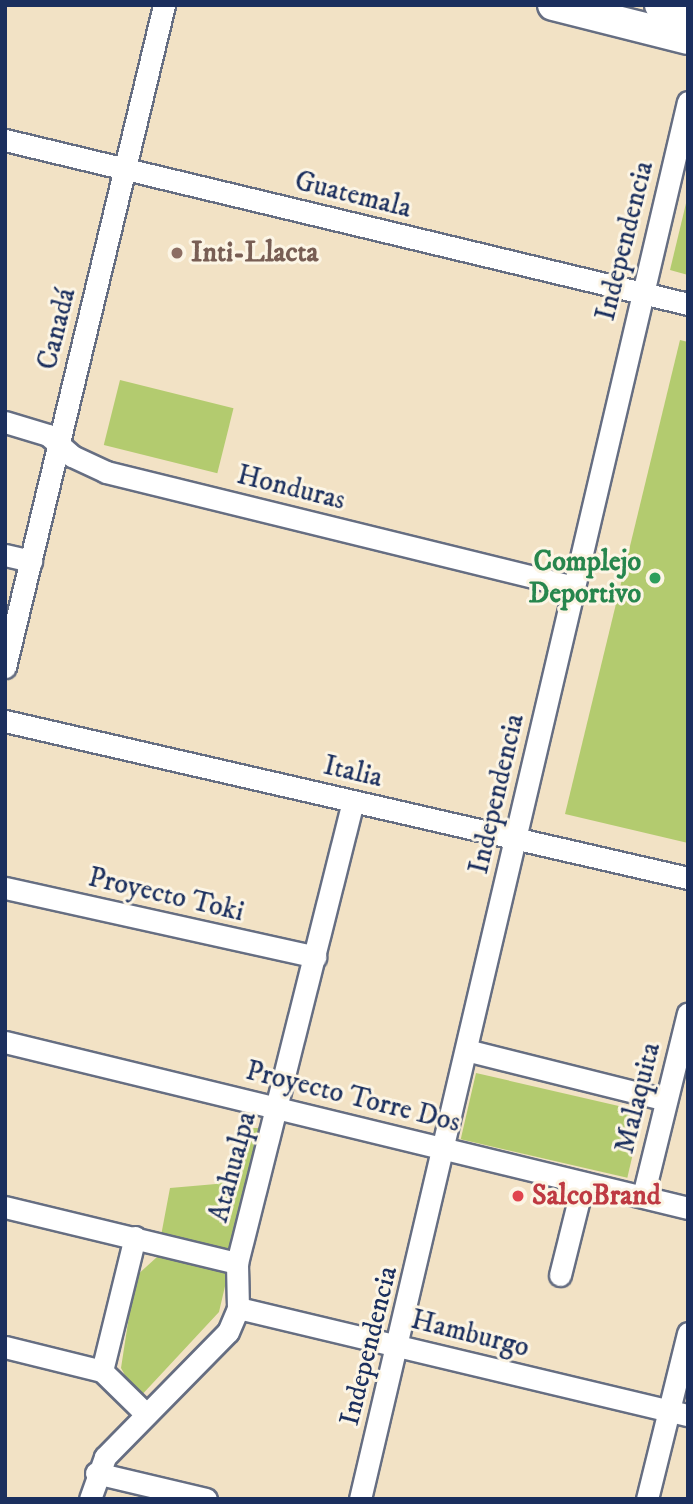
<!DOCTYPE html>
<meta charset="utf-8">
<style>
body{margin:0}
#map{position:relative;width:693px;height:1504px;overflow:hidden;background:#f2e2c5;font-family:"IM FELL DW Pica",serif}
div>[style]{position:absolute}
[style*='--x']{left:calc(var(--x)*1px);top:calc(var(--y)*1px);width:calc(var(--w)*1px);rotate:calc(var(--a)*1deg)}
.green>*{inset:0;background:#b3cb6f;transform-origin:0 0}
.roads{filter:drop-shadow(2px 0 #666e82) drop-shadow(-2px 0 #666e82) drop-shadow(0 2px #666e82) drop-shadow(0 -2px #666e82)}
.minor>*{height:21px;margin:-10.5px;padding:0 10.5px;transform-origin:10.5px;border-radius:10.5px;background:#fff}
.secondary>*{height:30px;margin:-15px;padding:0 15px;transform-origin:15px;border-radius:15px;background:#fff}
.dots>*{width:19px;height:19px;translate:-50% -50%;box-sizing:border-box;border:4px solid #fcf5e5;border-radius:50%}
span{translate:-50% -50%;white-space:nowrap;text-align:center;line-height:1.15;-webkit-text-stroke:6px #fcf5e5;paint-order:stroke}
.street-label{font-size:28px;color:#1b2f5e}
.education-label{font-size:28px;color:#785e54;font-weight:700}
.left{translate:0 -50%;text-align:left}
.leisure-label{font-size:28px;color:#27864d;font-weight:700}
.right{translate:-100% -50%;text-align:right}
.health-label{font-size:28px;color:#be3a42;font-weight:700}
.frame{position:absolute;inset:0;border:7px solid #1b2f5e;pointer-events:none}
</style>
<div id="map">
<div class="green">
<div style="clip-path:polygon(688px 195px,688px 275px,670px 270px)"></div>
<div style="clip-path:polygon(680px 340px,688px 342px,688px 843px,565px 814px)"></div>
<div style="left:120px;top:380px;width:117px;height:67px;rotate:14deg"></div>
<div style="left:476px;top:1073px;width:171px;height:68px;rotate:13deg"></div>
<div style="clip-path:polygon(243px 1128px,262px 1128px,219px 1312px,138px 1399px,121px 1368px,135px 1277px,157px 1257px,170px 1188px,216px 1184px,233px 1162px)"></div>
</div>
<div class="roads">
<div class="minor">
<div style="--x:5;--y:140;--w:702;--a:13.5"></div>
<div style="--x:5;--y:422;--w:45;--a:16.8"></div>
<div style="--x:48;--y:435;--w:32;--a:41"></div>
<div style="--x:72;--y:456;--w:38;--a:25"></div>
<div style="--x:106;--y:472;--w:481;--a:13.8"></div>
<div style="--x:5;--y:555;--w:27;--a:13"></div>
<div style="--x:5;--y:667;--w:681;--a:-76.49"></div>
<div style="--x:5;--y:721;--w:701;--a:12.95"></div>
<div style="--x:5;--y:888;--w:318;--a:12.5"></div>
<div style="--x:5;--y:1042;--w:703;--a:13.66"></div>
<div style="--x:466;--y:1050;--w:206;--a:14"></div>
<div style="--x:643;--y:1196;--w:188;--a:-76.2"></div>
<div style="--x:5;--y:1207;--w:239;--a:13.6"></div>
<div style="--x:560;--y:1275;--w:95;--a:-76"></div>
<div style="--x:238;--y:1308;--w:463;--a:13.4"></div>
<div style="--x:5;--y:1347;--w:100;--a:13.9"></div>
<div style="--x:102;--y:1371;--w:60;--a:44.3"></div>
<div style="--x:102;--y:1371;--w:138;--a:-76.2"></div>
<div style="--x:96;--y:1473;--w:113;--a:13.3"></div>
<div style="--x:90;--y:1499;--w:45;--a:-70.3"></div>
<div style="--x:105;--y:1457;--w:175;--a:-45.5"></div>
<div style="--x:228;--y:1332;--w:26;--a:-67"></div>
<div style="--x:238;--y:1308;--w:45;--a:-91.3"></div>
<div style="--x:237;--y:1263;--w:475;--a:-75.9"></div>
<div style="--x:360;--y:1499;--w:1435;--a:-76.79"></div>
<div style="--x:647;--y:1499;--w:171;--a:-76.1"></div>
</div>
<div class="secondary">
<div style="--x:553;--y:5;--w:139;--a:14.1"></div>
<div style="--x:660;--y:5;--w:29;--a:14"></div>
</div>
</div>
<div class="dots">
<div style="left:177px;top:253px;background:#8d6e63"></div>
<div style="left:655px;top:578px;background:#2e9e5b"></div>
<div style="left:518px;top:1196px;background:#e0444e"></div>
</div>
<div class="street-label">
<span style="left:353px;top:195px;rotate:14deg">Guatemala</span>
<span style="left:625px;top:241px;rotate:-76deg">Independencia</span>
<span style="left:57px;top:329px;rotate:-76deg">Canadá</span>
<span style="left:291px;top:488px;rotate:14deg">Honduras</span>
<span style="left:353px;top:772px;rotate:13deg">Italia</span>
<span style="left:497px;top:794px;rotate:-77deg">Independencia</span>
<span style="left:166px;top:895px;rotate:13deg">Proyecto Toki</span>
<span style="left:353px;top:1097px;rotate:14deg">Proyecto Torre Dos</span>
<span style="left:638px;top:1098px;rotate:-76deg">Malaquita</span>
<span style="left:233px;top:1167px;rotate:-75deg">Atahualpa</span>
<span style="left:470px;top:1334px;rotate:14deg">Hamburgo</span>
<span style="left:369px;top:1346px;rotate:-76deg">Independencia</span>
</div>
<div class="education-label">
<span class="left" style="left:191px;top:253px">Inti-Llacta</span>
</div>
<div class="leisure-label">
<span class="right" style="left:641px;top:578px">Complejo<br>Deportivo</span>
</div>
<div class="health-label">
<span class="left" style="left:532px;top:1196px">SalcoBrand</span>
</div>
<div class="frame"></div>
</div>
